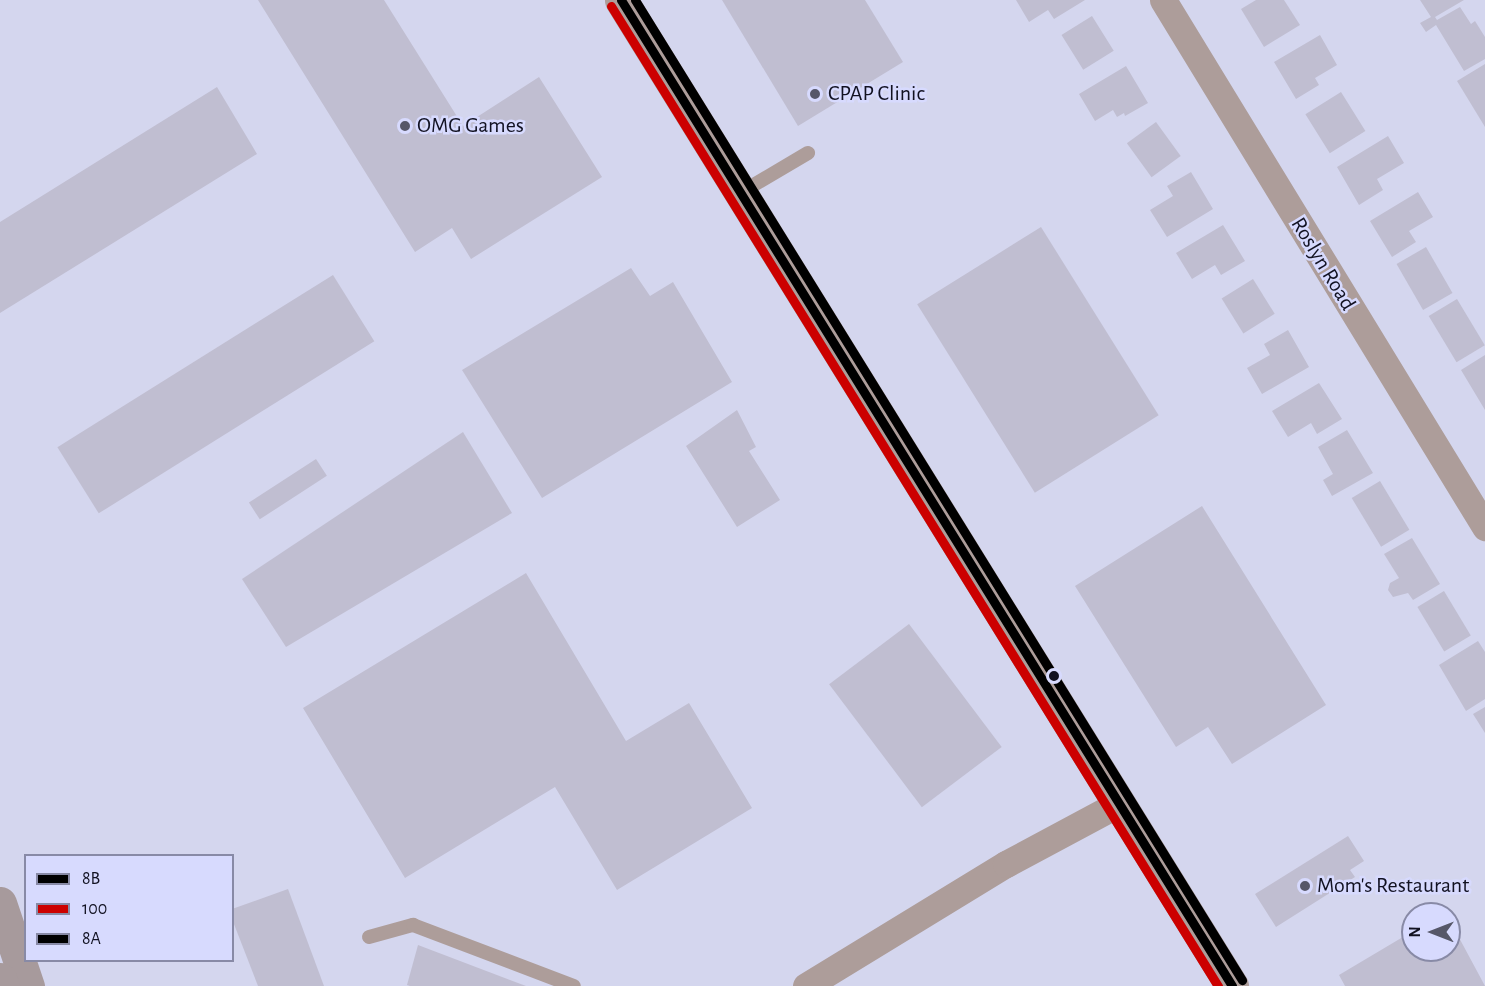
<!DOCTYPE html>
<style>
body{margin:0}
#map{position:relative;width:1485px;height:986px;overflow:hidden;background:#d4d6ee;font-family:"Alegreya Sans",sans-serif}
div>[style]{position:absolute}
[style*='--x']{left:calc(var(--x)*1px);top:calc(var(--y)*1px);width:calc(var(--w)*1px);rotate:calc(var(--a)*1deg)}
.building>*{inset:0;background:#c0bed1;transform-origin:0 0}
.service>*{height:14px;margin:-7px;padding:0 7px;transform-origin:7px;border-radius:7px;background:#ad9d9a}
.minor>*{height:27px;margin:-13.5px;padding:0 13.5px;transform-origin:13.5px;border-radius:13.5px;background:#ad9d9a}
.tertiary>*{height:33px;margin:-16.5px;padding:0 16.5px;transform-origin:16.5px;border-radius:16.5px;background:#ad9d9a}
.motorway>*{height:33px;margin:-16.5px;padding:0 16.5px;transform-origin:16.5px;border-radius:16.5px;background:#a79a9c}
.bus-1>*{height:9px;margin:-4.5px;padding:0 4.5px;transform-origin:4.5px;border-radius:4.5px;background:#000}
.bus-2>*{height:9px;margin:-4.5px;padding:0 4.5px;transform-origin:4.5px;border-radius:4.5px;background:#c00}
.bus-3>*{height:9px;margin:-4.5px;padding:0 4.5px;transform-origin:4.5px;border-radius:4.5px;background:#000}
.dots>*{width:16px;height:16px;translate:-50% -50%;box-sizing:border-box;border:3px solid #d7dafe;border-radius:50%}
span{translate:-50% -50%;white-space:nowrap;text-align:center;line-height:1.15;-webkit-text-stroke:5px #d7dafe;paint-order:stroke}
.poi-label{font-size:22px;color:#121222}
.left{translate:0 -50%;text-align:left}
.street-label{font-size:22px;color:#121222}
.legend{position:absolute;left:24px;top:854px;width:210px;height:108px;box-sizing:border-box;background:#d7dafe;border:2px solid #888aa6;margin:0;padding:8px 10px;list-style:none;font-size:18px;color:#121222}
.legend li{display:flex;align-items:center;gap:12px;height:30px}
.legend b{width:30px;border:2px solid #888aa6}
.north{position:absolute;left:1401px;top:902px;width:60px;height:60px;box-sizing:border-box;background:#d7dafe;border:2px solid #888aa6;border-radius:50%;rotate:270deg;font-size:16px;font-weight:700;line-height:24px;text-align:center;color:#121222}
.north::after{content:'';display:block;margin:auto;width:21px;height:27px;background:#565769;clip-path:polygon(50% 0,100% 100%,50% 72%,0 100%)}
</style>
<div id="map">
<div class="building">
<div style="clip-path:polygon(258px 0,384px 0,463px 126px,539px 77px,602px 177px,471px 259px,452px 228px,415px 252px)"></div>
<div style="clip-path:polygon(722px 0,865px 0,903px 62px,798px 126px)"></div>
<div style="clip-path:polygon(1016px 0,1085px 0,1054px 19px,1048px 10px,1029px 22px)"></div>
<div style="clip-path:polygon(1256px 0,1284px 0,1300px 25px,1264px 47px,1241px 9px)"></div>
<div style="clip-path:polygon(1420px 0,1464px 0,1435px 17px,1437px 20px,1460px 7px,1471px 24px,1475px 21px,1485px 37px,1485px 59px,1464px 71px,1436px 25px,1426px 32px,1420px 23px,1431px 17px)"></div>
<div style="left:1092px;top:16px;width:41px;height:36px;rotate:58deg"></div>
<div style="clip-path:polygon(1320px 35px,1337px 65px,1315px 78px,1319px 85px,1296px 99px,1274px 62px)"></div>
<div style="clip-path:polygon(1485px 64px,1485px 127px,1457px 81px)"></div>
<div style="clip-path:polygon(1126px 66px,1148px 103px,1125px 116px,1124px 113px,1117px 117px,1113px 110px,1095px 121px,1079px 94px)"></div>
<div style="clip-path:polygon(217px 87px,257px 154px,0 313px,0 222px)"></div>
<div style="left:1341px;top:92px;width:46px;height:42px;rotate:58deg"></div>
<div style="left:1156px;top:122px;width:42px;height:36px;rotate:54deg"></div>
<div style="clip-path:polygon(1388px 136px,1404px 163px,1377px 179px,1383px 190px,1359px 205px,1337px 167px)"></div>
<div style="clip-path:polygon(1191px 172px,1213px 209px,1167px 237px,1150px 210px,1173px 196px,1167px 186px)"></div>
<div style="clip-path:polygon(1418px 192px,1433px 217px,1409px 231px,1416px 242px,1392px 257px,1370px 221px)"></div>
<div style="clip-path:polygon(1223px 225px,1245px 261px,1221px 275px,1215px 265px,1192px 279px,1176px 253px)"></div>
<div style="left:1041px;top:227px;width:222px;height:146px;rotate:58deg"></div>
<div style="left:1426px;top:247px;width:53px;height:34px;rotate:60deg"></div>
<div style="clip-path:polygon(631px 268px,650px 296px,673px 282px,732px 382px,542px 498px,462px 370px)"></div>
<div style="left:333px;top:275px;width:78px;height:325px;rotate:58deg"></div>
<div style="left:1253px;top:279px;width:41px;height:37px;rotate:58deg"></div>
<div style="left:1457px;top:299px;width:54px;height:33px;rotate:59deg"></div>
<div style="clip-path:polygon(1288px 330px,1309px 367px,1262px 394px,1247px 368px,1270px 355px,1264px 344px)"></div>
<div style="clip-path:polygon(1485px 355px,1485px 410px,1461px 370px)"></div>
<div style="clip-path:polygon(1319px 383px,1342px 419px,1317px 434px,1311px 423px,1288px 437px,1272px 411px)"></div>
<div style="clip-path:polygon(737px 410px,756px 447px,749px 451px,780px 500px,737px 527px,686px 446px)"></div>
<div style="clip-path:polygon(1347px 430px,1373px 473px,1332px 496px,1323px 480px,1333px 474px,1318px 447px)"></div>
<div style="clip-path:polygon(463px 432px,512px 513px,286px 647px,242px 579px)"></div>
<div style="left:316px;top:459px;width:20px;height:80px;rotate:57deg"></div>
<div style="left:1380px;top:481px;width:57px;height:33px;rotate:59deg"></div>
<div style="clip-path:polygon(1202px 506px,1326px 705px,1232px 764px,1208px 727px,1176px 747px,1075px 586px)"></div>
<div style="clip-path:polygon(1412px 538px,1440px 584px,1413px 600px,1408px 593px,1393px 597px,1388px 590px,1390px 583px,1399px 578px,1384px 554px)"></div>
<div style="clip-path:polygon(526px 573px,626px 741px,689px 703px,752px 808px,617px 890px,555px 787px,405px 878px,303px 708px)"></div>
<div style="left:1444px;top:591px;width:52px;height:31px;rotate:59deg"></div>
<div style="left:909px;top:624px;width:154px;height:100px;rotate:53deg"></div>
<div style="clip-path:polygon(1478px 641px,1485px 652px,1485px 699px,1466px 711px,1439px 665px)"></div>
<div style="clip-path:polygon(1485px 707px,1485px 733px,1473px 714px)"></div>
<div style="clip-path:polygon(1348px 836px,1364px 861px,1350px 870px,1355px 877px,1276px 927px,1255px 894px)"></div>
<div style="clip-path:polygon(288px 889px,324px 986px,258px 986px,232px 919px,232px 909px)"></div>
<div style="clip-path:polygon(1449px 919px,1485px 986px,1345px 986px,1339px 975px,1413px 931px,1413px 950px,1449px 950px)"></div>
<div style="clip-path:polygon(418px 945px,526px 986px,410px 986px,407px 985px)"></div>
</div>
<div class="service">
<div style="--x:740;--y:193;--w:79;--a:-30.5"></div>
<div style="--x:369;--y:937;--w:46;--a:-15.3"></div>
<div style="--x:413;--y:925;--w:172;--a:20.8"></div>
</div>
<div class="minor">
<div style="--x:1163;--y:0;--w:618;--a:58.57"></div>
<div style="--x:806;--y:986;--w:234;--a:-31.4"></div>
<div style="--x:1006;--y:864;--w:127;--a:-28.2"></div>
</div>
<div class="tertiary">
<div style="--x:621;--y:0;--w:1160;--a:58.21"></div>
</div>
<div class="motorway">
<div style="--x:0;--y:903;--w:88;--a:71.4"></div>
<div style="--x:0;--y:979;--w:8;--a:67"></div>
</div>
<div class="bus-1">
<div style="--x:621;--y:0;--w:1160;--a:58.21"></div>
</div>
<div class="bus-2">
<div style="--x:611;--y:6;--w:1153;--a:58.23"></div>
</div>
<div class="bus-3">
<div style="--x:635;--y:0;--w:1153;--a:58.23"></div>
</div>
<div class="dots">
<div style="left:815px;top:94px;background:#565769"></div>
<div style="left:405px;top:126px;background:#565769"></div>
<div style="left:1054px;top:676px;background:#121222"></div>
<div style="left:1305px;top:886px;background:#565769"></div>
</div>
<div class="poi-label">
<span class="left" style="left:828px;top:94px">CPAP Clinic</span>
<span class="left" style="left:417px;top:126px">OMG Games</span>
<span class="left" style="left:1317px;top:886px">Mom's Restaurant</span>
</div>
<div class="street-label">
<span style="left:1323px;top:264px;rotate:59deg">Roslyn Road</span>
</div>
<ul class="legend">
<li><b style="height:8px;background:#000"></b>8B</li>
<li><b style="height:8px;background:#c00"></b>100</li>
<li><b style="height:8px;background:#000"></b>8A</li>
</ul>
<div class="north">N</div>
</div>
